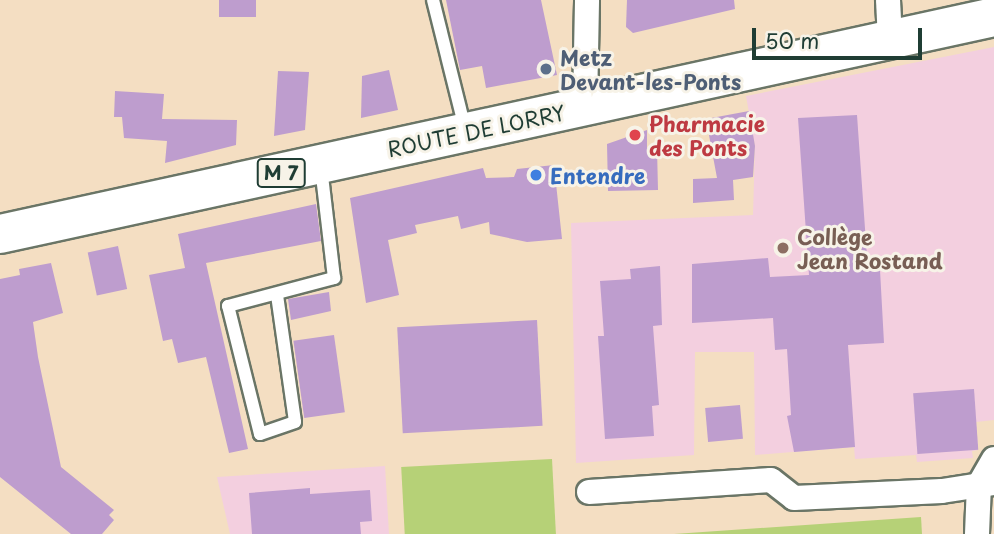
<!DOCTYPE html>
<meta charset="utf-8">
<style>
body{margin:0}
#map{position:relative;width:994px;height:534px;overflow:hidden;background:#f4dec2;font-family:"Playpen Sans",sans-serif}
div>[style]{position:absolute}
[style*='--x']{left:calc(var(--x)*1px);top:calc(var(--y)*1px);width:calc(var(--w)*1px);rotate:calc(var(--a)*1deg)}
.built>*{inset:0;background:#f3cfdf}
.green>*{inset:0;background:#b6d177;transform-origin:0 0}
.building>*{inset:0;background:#be9dce;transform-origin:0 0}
.roads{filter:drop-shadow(2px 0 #6a7566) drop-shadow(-2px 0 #6a7566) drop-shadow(0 2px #6a7566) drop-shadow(0 -2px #6a7566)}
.service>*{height:12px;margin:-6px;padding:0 6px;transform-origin:6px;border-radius:6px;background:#fff}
.minor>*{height:24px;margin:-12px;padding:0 12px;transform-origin:12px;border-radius:12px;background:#fff}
.primary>*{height:38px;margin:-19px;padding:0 19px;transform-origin:19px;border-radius:19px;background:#fff}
.dots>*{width:19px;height:19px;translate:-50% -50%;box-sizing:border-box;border:4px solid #f7f3e8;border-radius:50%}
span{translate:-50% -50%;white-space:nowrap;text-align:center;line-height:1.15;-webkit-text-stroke:6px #f7f3e8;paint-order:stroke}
.shield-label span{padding:2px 5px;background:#f7f3e8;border:2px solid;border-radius:5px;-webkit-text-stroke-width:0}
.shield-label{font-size:19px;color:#1f3d34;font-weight:700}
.service-label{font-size:21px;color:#4e5e75;font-weight:700}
.left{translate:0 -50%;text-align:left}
.health-label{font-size:21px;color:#be3a42;font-weight:700}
.street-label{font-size:21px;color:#1f3d34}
.shop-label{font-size:21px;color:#366cbe;font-weight:700}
.education-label{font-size:21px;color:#785e54;font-weight:700}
.scale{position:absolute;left:752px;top:28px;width:170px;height:32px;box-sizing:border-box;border:4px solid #1f3d34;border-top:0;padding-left:9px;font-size:21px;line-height:24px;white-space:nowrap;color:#1f3d34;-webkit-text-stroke:5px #f7f3e8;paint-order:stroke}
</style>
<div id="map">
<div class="built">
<div style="clip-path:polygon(994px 47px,994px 420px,976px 422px,978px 450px,972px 451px,973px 458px,917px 462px,916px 455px,855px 459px,854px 447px,755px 455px,754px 352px,695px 352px,694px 455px,576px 463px,571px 223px,753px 215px,755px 146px,746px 96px)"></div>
<div style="clip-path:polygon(385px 466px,389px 534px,230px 534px,217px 477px)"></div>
</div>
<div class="green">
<div style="left:552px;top:459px;width:75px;height:151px;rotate:87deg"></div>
<div style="clip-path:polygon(921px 517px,922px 534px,674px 534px)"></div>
</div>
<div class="building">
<div style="left:219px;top:0;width:37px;height:17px"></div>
<div style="clip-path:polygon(446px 0,541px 0,557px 75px,486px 88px,482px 66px,460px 70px)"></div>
<div style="clip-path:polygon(627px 0,734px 0,735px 9px,633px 33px,626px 27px)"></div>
<div style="clip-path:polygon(389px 70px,398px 110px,361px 118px,362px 76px)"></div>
<div style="clip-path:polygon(278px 71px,309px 72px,305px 130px,274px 136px)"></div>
<div style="clip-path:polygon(115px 91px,164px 94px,162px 119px,237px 120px,236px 145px,165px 163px,167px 141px,124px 138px,122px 117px,114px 117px)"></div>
<div style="clip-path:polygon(749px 111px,755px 146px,753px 177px,733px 180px,734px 200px,693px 203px,693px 179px,717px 178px,706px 119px)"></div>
<div style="clip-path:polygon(857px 115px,868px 271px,880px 270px,884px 343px,848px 345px,855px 447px,794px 452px,787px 416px,791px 415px,787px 349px,775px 350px,773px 318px,692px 323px,692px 264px,768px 258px,770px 277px,809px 275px,798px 118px)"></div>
<div style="clip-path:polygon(647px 130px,647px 148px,657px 148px,658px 190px,608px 191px,607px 144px)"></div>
<div style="clip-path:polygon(554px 165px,562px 239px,527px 242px,490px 234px,489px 222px,461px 229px,458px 216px,415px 225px,417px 233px,388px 240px,399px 295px,366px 303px,350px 198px,483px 168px,486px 178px,514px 177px,517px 169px)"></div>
<div style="clip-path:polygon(316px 204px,321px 241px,206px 263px,248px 449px,229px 453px,206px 357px,178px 363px,172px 339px,163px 341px,149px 275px,185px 268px,178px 234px)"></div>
<div style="left:118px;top:246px;width:44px;height:31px;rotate:78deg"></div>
<div style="clip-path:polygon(51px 263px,63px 313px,33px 322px,38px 357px,61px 467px,114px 510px,109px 515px,114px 520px,102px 534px,71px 534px,0 477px,0 279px,20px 275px,19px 269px)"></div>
<div style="clip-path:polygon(660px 266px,662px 325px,653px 326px,659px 405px,652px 406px,654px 436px,605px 439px,598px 336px,604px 336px,600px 281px,631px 279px,630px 269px)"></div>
<div style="clip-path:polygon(329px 292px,331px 311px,291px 320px,288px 299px)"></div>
<div style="left:537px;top:320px;width:106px;height:140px;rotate:87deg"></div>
<div style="left:334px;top:335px;width:78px;height:41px;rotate:82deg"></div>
<div style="left:974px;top:389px;width:61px;height:61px;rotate:86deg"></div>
<div style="left:740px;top:405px;width:34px;height:35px;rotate:85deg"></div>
<div style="clip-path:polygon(310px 488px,310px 494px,370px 490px,372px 521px,360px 522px,361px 534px,252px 534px,249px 493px)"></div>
</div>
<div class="roads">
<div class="service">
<div style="--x:433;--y:0;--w:132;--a:76"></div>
<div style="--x:277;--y:295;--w:128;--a:81.9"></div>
<div style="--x:295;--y:422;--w:37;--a:161"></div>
<div style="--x:260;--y:434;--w:132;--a:-104"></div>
<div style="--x:228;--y:306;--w:110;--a:-14.8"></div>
<div style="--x:334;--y:278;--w:111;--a:-96.7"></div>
</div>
<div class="minor">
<div style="--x:888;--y:0;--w:40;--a:87.1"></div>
<div style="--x:585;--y:106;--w:106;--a:-88.9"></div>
<div style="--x:589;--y:492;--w:182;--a:-3.8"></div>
<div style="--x:771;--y:480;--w:29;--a:38"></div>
<div style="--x:794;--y:498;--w:148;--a:-2.7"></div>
<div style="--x:942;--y:491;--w:53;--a:-8.7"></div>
<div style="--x:977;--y:534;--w:49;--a:-87.7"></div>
<div style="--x:979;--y:485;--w:30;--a:-60"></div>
</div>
<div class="primary">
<div style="--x:0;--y:234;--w:1017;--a:-12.32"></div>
</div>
</div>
<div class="dots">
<div style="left:546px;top:69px;background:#5c6f8a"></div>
<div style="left:635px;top:135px;background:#e0444e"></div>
<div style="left:536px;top:175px;background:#3f7fe0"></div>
<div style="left:783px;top:248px;background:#8d6e63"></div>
</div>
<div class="shield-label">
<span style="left:281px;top:173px">M 7</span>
</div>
<div class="service-label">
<span class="left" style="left:560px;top:69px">Metz<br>Devant-les-Ponts</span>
</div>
<div class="health-label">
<span class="left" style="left:649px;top:135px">Pharmacie<br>des Ponts</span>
</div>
<div class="street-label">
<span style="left:476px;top:130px;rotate:-12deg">ROUTE DE LORRY</span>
</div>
<div class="shop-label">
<span class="left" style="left:550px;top:175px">Entendre</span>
</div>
<div class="education-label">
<span class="left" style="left:797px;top:248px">Collège<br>Jean Rostand</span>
</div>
<div class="scale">50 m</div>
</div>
